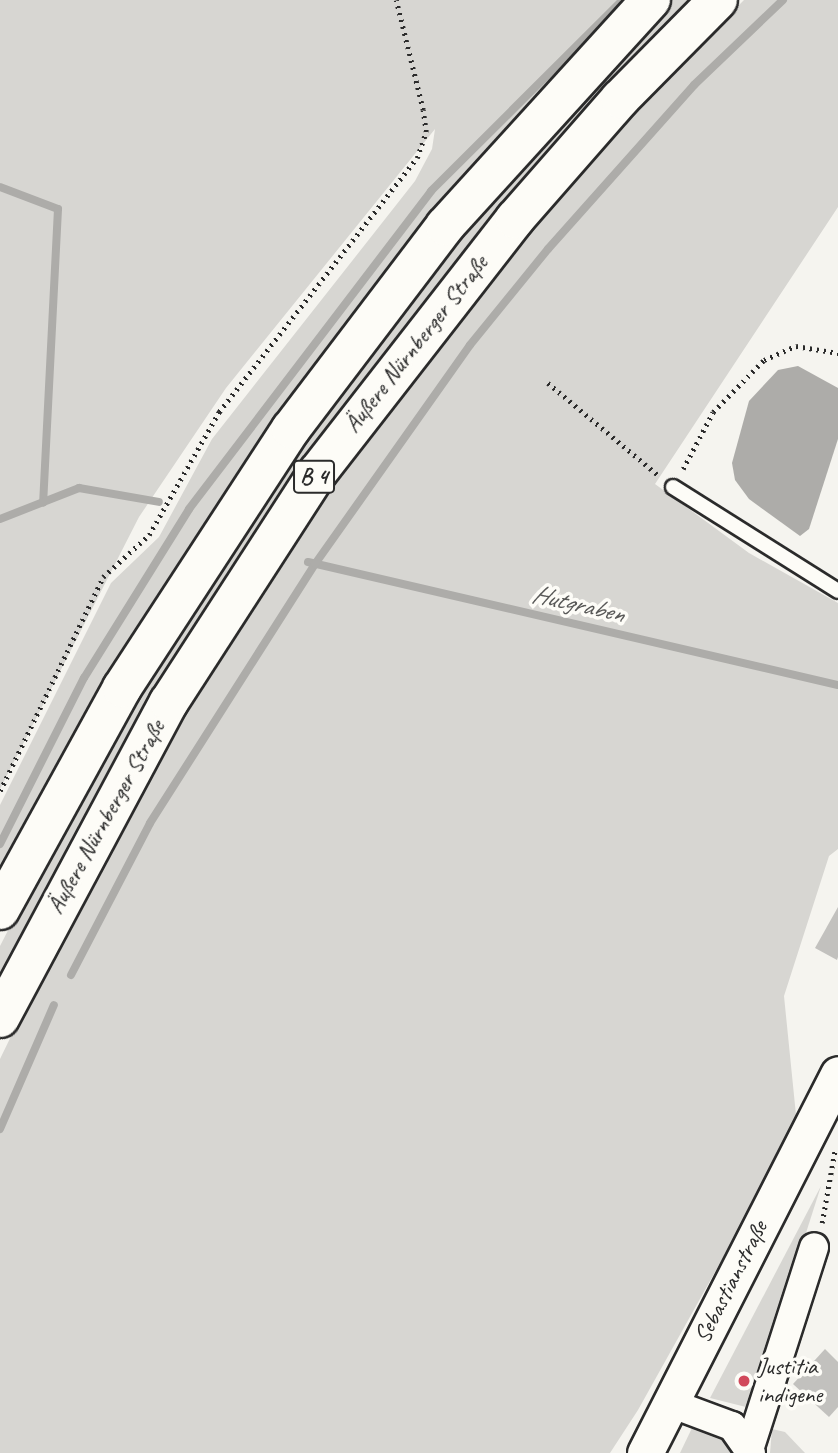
<!DOCTYPE html>
<meta charset="utf-8">
<style>
body{margin:0}
#map{position:relative;width:838px;height:1453px;overflow:hidden;background:#f5f4ef;font-family:Caveat,sans-serif}
div>[style]{position:absolute}
[style*='--x']{left:calc(var(--x)*1px);top:calc(var(--y)*1px);width:calc(var(--w)*1px);rotate:calc(var(--a)*1deg)}
.green>*{inset:0;background:#d7d6d2}
.water>*{inset:0;background:#adaca9}
.stream>*{height:8px;margin:-4px;padding:0 4px;transform-origin:4px;border-radius:4px;background:#adaca9}
.building>*{inset:0;background:#c2c1be}
.path>*{height:4.5px;margin-top:-2.25px;transform-origin:0;background:repeating-linear-gradient(90deg,#2b2b2b 0 2px,transparent 0 7px)}
.roads{filter:drop-shadow(2px 0 #2b2b2b) drop-shadow(-2px 0 #2b2b2b) drop-shadow(0 2px #2b2b2b) drop-shadow(0 -2px #2b2b2b)}
.service>*{height:14px;margin:-7px;padding:0 7px;transform-origin:7px;border-radius:7px;background:#fdfcf7}
.minor>*{height:28px;margin:-14px;padding:0 14px;transform-origin:14px;border-radius:14px;background:#fdfcf7}
.tertiary>*{height:35px;margin:-17.5px;padding:0 17.5px;transform-origin:17.5px;border-radius:17.5px;background:#fdfcf7}
.trunk>*{height:38px;margin:-19px;padding:0 19px;transform-origin:19px;border-radius:19px;background:#fdfcf7}
.dots>*{width:19px;height:19px;translate:-50% -50%;box-sizing:border-box;border:4px solid #fdfcf7;border-radius:50%}
span{translate:-50% -50%;white-space:nowrap;text-align:center;line-height:1.15;-webkit-text-stroke:7px #fdfcf7;paint-order:stroke}
.shield-label span{padding:2px 5px;background:#fdfcf7;border:2px solid;border-radius:5px;-webkit-text-stroke-width:0}
.shield-label{font-size:23px;color:#2b2b2b;font-weight:700}
.street-label{font-size:24px;color:#2b2b2b}
.poi-label{font-size:24px;color:#2b2b2b}
.left{translate:0 -50%;text-align:left}
.water-label{font-size:26px;color:#585857;font-style:italic}
</style>
<div id="map">
<div class="green">
<div style="clip-path:polygon(0 0,628px 0,447px 197px,284px 409px,127px 650px,0 875px,0 805px,111px 583px,159px 537px,212px 439px,415px 181px,432px 149px,435px 129px,226px 388px,139px 517px,0 789px)"></div>
<div style="clip-path:polygon(670px 0,696px 0,501px 209px,357px 391px,0 982px,0 946px,51px 847px,102px 753px,263px 495px,416px 287px,574px 103px)"></div>
<div style="clip-path:polygon(744px 0,838px 0,838px 207px,655px 484px,749px 553px,838px 603px,838px 849px,829px 856px,784px 996px,797px 1125px,638px 1410px,610px 1453px,0 1453px,0 1059px,71px 913px,168px 741px,329px 489px,528px 231px,640px 105px)"></div>
<div style="clip-path:polygon(821px 1186px,750px 1408px,710px 1398px)"></div>
<div style="clip-path:polygon(692px 1428px,719px 1436px,731px 1453px,680px 1453px)"></div>
<div style="clip-path:polygon(772px 1429px,785px 1432px,805px 1453px,770px 1453px)"></div>
</div>
<div class="water">
<div style="clip-path:polygon(798px 366px,838px 388px,838px 439px,809px 529px,800px 536px,749px 499px,735px 480px,732px 463px,749px 401px,778px 370px)"></div>
</div>
<div class="stream">
<div style="--x:0;--y:187;--w:62;--a:20.8"></div>
<div style="--x:58;--y:209;--w:294;--a:92.9"></div>
<div style="--x:0;--y:519;--w:85;--a:-21.4"></div>
<div style="--x:79;--y:488;--w:81;--a:9.9"></div>
<div style="--x:308;--y:562;--w:544;--a:13.07"></div>
<div style="--x:0;--y:844;--w:186;--a:-63.2"></div>
<div style="--x:84;--y:678;--w:199;--a:-58.1"></div>
<div style="--x:189;--y:509;--w:400;--a:-52.7"></div>
<div style="--x:431;--y:191;--w:271;--a:-44.9"></div>
<div style="--x:71;--y:975;--w:171;--a:-62.5"></div>
<div style="--x:150;--y:823;--w:307;--a:-57.5"></div>
<div style="--x:315;--y:564;--w:268;--a:-54.7"></div>
<div style="--x:470;--y:345;--w:124;--a:-50.9"></div>
<div style="--x:548;--y:249;--w:220;--a:-48.3"></div>
<div style="--x:694;--y:85;--w:123;--a:-43.7"></div>
<div style="--x:0;--y:1129;--w:135;--a:-66.5"></div>
</div>
<div class="building">
<div style="clip-path:polygon(838px 907px,838px 957px,837px 960px,815px 948px)"></div>
<div style="clip-path:polygon(825px 1349px,838px 1362px,838px 1407px,829px 1417px,793px 1384px)"></div>
</div>
<div class="path">
<div style="--x:548;--y:383;--w:143;--a:39.9"></div>
<div style="--x:683;--y:469;--w:64;--a:-62.2"></div>
<div style="--x:713;--y:412;--w:73;--a:-45.6"></div>
<div style="--x:764;--y:360;--w:35;--a:-24"></div>
<div style="--x:796;--y:346;--w:43;--a:9.5"></div>
<div style="--x:0;--y:791;--w:237;--a:-64.3"></div>
<div style="--x:103;--y:577;--w:62;--a:-42.4"></div>
<div style="--x:149;--y:535;--w:142;--a:-60.4"></div>
<div style="--x:219;--y:412;--w:322;--a:-52.1"></div>
<div style="--x:417;--y:158;--w:28;--a:-71"></div>
<div style="--x:426;--y:132;--w:22;--a:-98"></div>
<div style="--x:423;--y:110;--w:113;--a:-103.8"></div>
<div style="--x:822;--y:1223;--w:75;--a:-80"></div>
</div>
<div class="roads">
<div class="service">
<div style="--x:673;--y:487;--w:195;--a:32.2"></div>
</div>
<div class="minor">
<div style="--x:670;--y:1403;--w:66;--a:20.4"></div>
<div style="--x:732;--y:1426;--w:33;--a:55"></div>
<div style="--x:748;--y:1453;--w:216;--a:-72.2"></div>
</div>
<div class="tertiary">
<div style="--x:645;--y:1453;--w:425;--a:-63"></div>
</div>
<div class="trunk">
<div style="--x:0;--y:910;--w:253;--a:-61.2"></div>
<div style="--x:122;--y:688;--w:309;--a:-56.9"></div>
<div style="--x:291;--y:429;--w:255;--a:-52.8"></div>
<div style="--x:445;--y:226;--w:306;--a:-47.7"></div>
<div style="--x:0;--y:1018;--w:358;--a:-61.9"></div>
<div style="--x:169;--y:702;--w:274;--a:-57.1"></div>
<div style="--x:318;--y:472;--w:321;--a:-52.1"></div>
<div style="--x:515;--y:219;--w:159;--a:-48.8"></div>
<div style="--x:620;--y:99;--w:139;--a:-45.3"></div>
</div>
</div>
<div class="dots">
<div style="left:744px;top:1381px;background:#d1495b"></div>
</div>
<div class="shield-label">
<span style="left:314px;top:477px">B 4</span>
</div>
<div class="street-label">
<span style="left:416px;top:344px;rotate:-52deg">Äußere Nürnberger Straße</span>
<span style="left:106px;top:817px;rotate:-61deg">Äußere Nürnberger Straße</span>
<span style="left:731px;top:1282px;rotate:-63deg">Sebastianstraße</span>
</div>
<div class="poi-label">
<span class="left" style="left:758px;top:1381px">Justitia<br>indigene</span>
</div>
<div class="water-label">
<span style="left:578px;top:604px;rotate:13deg">Hutgraben</span>
</div>
</div>
